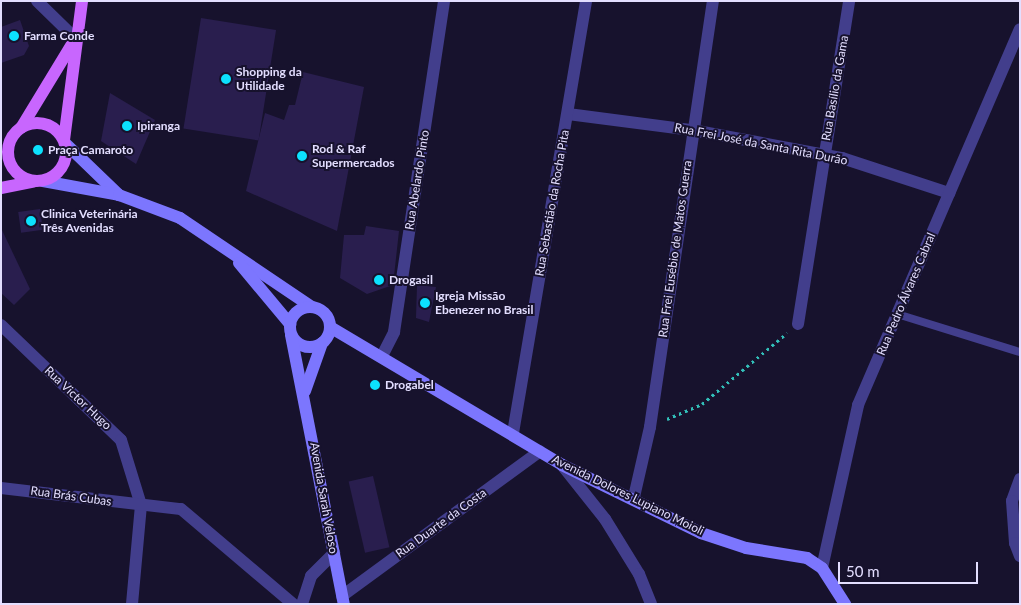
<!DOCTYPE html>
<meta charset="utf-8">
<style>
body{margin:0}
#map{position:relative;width:1021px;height:605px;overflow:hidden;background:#17122d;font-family:Lato,sans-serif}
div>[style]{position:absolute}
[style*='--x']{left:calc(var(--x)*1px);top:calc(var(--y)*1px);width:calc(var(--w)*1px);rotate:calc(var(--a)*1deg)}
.building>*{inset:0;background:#291e4e;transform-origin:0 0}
.path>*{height:3px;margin-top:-1.5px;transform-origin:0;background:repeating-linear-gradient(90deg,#32bfb9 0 2.5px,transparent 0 6.5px)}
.service>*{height:8px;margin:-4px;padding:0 4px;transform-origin:4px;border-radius:4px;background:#423e8c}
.minor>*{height:12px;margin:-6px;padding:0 6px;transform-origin:6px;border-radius:6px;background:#423e8c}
.secondary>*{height:12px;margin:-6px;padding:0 6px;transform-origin:6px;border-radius:6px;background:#7c76fe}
.secondary>.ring{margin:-6px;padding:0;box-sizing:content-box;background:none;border:12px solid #7c76fe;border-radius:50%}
.primary>*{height:12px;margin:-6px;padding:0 6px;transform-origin:6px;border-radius:6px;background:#c866fe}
.primary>.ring{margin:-6px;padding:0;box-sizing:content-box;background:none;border:12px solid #c866fe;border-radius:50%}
.dots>*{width:14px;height:14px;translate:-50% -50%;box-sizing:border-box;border:2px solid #17122d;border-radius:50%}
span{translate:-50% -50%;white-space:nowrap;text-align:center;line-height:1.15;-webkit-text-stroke:4px #17122d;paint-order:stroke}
.poi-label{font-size:12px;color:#e3deff;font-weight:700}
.left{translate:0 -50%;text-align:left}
.street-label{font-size:12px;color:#e3deff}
.frame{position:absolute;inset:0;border:2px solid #e3deff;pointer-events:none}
.scale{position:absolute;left:838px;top:562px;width:140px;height:22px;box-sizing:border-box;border:2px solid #e3deff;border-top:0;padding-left:6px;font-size:15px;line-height:18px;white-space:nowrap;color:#e3deff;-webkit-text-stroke:4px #17122d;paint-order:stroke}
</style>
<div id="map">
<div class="building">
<div style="left:201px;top:18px;width:76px;height:112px;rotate:9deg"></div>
<div style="clip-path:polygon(20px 20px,29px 46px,24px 55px,1px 63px,1px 27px)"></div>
<div style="clip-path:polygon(303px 72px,364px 87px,337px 231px,246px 191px,265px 113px,284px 120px,289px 105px,295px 105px)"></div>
<div style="clip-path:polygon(110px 93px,155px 120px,136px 164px,101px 141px)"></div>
<div style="left:40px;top:209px;width:21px;height:22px;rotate:82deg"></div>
<div style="clip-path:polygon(366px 226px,399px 231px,393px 285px,367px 294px,340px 278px,344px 235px,364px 235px)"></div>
<div style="clip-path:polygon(1px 228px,30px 289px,14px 305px,1px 293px)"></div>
<div style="clip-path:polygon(417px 285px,436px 287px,429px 322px,416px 318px)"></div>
<div style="left:373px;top:476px;width:73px;height:25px;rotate:77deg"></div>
</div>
<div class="path">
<div style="--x:667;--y:419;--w:38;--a:-23"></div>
<div style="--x:702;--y:404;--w:111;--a:-39.9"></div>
</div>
<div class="service">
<div style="--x:897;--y:314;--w:129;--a:17.2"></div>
</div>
<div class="minor">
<div style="--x:37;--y:1;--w:54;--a:44.3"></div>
<div style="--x:568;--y:114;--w:125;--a:7.4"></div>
<div style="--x:692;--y:130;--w:153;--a:10.6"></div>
<div style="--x:842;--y:158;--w:113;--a:18.1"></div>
<div style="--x:798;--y:324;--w:327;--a:-81"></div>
<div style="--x:1;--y:325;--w:166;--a:43.8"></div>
<div style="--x:121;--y:440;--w:68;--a:72.9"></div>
<div style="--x:141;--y:505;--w:99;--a:95.2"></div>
<div style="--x:382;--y:356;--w:27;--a:-63"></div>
<div style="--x:394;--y:332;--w:335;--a:-81.4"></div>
<div style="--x:513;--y:433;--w:438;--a:-80.4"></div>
<div style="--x:562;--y:465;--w:69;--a:51.5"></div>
<div style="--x:605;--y:519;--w:65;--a:58.3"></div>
<div style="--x:639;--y:574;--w:32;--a:68"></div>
<div style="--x:1020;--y:479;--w:23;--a:110"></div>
<div style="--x:1012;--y:501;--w:42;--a:85.9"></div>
<div style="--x:1015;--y:543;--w:14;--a:69"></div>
<div style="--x:1;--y:488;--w:181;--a:6.7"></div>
<div style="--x:181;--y:509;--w:147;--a:40.3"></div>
<div style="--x:634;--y:497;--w:72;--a:-77.1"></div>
<div style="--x:650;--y:427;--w:431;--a:-81.6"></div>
<div style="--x:822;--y:568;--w:167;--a:-77.5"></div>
<div style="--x:858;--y:405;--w:409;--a:-66.7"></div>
<div style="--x:342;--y:596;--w:245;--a:-36.2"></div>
<div style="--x:302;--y:604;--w:29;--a:-72"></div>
<div style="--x:311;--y:576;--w:33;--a:-45"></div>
</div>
<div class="secondary">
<div style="--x:66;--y:144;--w:74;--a:43.9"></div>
<div style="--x:43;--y:181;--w:77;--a:10.4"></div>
<div style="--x:119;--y:195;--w:65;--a:20.7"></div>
<div style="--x:180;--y:218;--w:159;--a:34"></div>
<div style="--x:239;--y:263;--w:80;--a:50.1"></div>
<div class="ring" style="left:290px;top:307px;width:28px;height:28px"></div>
<div style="--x:330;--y:327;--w:270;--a:30.7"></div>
<div style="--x:562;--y:465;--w:155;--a:26.1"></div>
<div style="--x:701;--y:533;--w:47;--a:18.4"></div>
<div style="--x:746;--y:548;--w:62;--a:9.3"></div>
<div style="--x:807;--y:558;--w:18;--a:34"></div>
<div style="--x:822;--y:568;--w:43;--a:57.4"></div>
<div style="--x:291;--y:335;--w:274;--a:78.9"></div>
<div style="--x:305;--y:391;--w:51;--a:-70.5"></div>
</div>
<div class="primary">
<div class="ring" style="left:8px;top:123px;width:46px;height:46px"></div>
<div style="--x:21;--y:128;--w:102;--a:-58.7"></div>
<div style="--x:64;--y:140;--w:140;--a:-82.6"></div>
<div style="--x:1;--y:188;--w:33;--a:-11"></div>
</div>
<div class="dots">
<div style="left:14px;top:36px;background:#0ce1fe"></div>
<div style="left:226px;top:79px;background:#0ce1fe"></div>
<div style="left:127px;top:126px;background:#0ce1fe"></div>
<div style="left:38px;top:150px;background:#0ce1fe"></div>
<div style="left:302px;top:156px;background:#0ce1fe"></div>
<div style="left:31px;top:221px;background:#0ce1fe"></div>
<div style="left:379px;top:280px;background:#0ce1fe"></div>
<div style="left:425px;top:303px;background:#0ce1fe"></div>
<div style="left:375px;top:385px;background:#0ce1fe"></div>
</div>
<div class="poi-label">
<span class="left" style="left:24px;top:36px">Farma Conde</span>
<span class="left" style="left:236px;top:79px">Shopping da<br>Utilidade</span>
<span class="left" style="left:137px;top:126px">Ipiranga</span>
<span class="left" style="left:312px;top:156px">Rod &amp; Raf<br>Supermercados</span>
<span class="left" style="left:48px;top:150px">Praça Camaroto</span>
<span class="left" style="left:41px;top:221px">Clinica Veterinária<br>Três Avenidas</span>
<span class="left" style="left:389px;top:280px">Drogasil</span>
<span class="left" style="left:435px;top:303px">Igreja Missão<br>Ebenezer no Brasil</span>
<span class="left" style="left:385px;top:385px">Drogabel</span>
</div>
<div class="street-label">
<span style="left:835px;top:88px;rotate:-80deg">Rua Basílio da Gama</span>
<span style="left:761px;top:144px;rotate:11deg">Rua Frei José da Santa Rita Durão</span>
<span style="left:417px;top:180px;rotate:-81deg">Rua Abelardo Pinto</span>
<span style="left:552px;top:203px;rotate:-80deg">Rua Sebastião da Rocha Pita</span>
<span style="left:675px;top:249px;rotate:-82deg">Rua Frei Eusébio de Matos Guerra</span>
<span style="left:906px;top:294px;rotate:-67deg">Rua Pedro Álvares Cabral</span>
<span style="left:78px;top:398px;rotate:43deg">Rua Victor Hugo</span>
<span style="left:628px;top:495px;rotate:26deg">Avenida Dolores Lupiano Moioli</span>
<span style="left:71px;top:496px;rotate:8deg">Rua Brás Cubas</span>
<span style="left:324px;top:498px;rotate:80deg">Avenida Sarah Veloso</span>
<span style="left:441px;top:523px;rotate:-36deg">Rua Duarte da Costa</span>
</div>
<div class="frame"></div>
<div class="scale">50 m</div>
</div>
